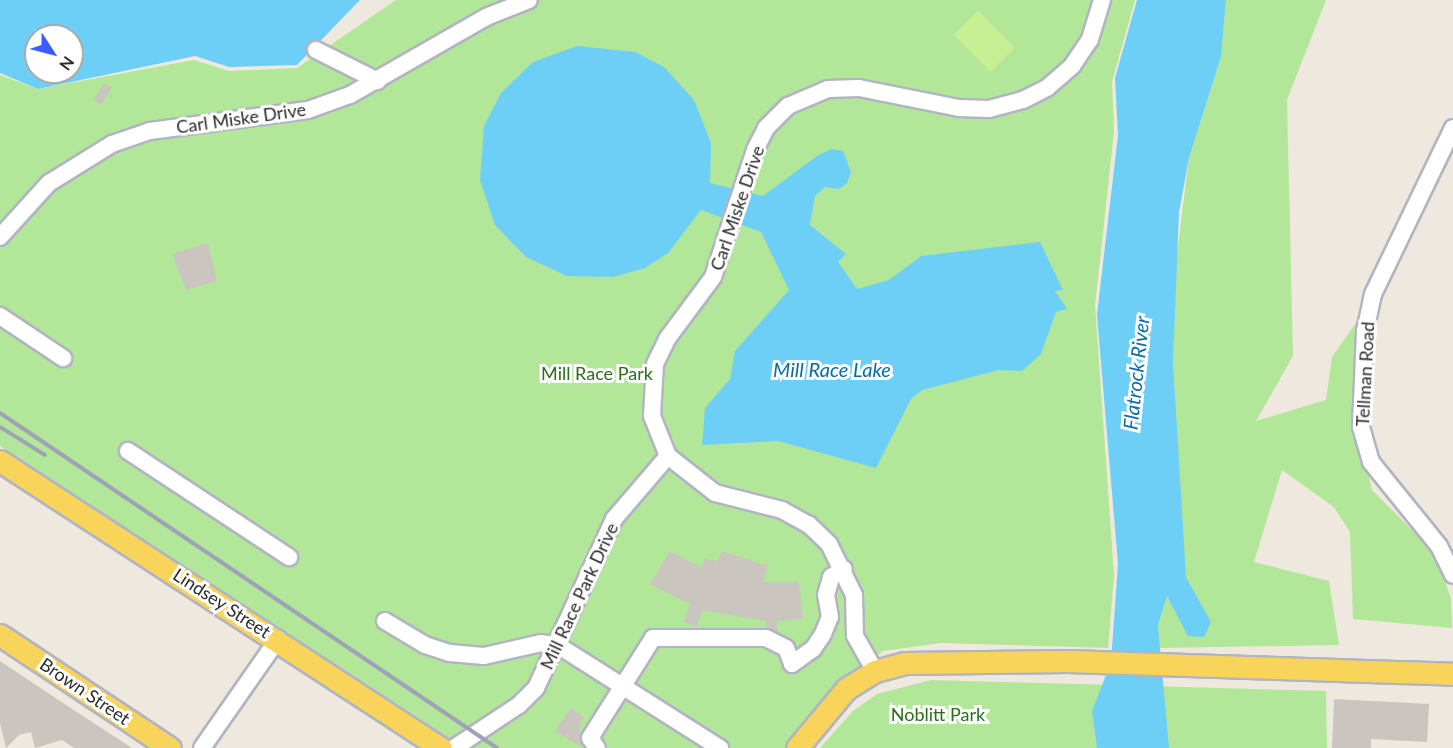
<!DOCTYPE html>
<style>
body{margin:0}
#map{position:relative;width:1453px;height:748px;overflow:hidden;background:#efe8de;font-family:Lato,sans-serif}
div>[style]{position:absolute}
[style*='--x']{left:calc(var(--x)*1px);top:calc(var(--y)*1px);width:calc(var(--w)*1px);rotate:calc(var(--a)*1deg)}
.green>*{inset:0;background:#b2e799}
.pitch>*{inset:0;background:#c7ef94;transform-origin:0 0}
.water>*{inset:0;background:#6dcff5}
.building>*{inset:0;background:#cac5be;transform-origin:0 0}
.roads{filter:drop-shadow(2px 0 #b2b5c1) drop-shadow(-2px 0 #b2b5c1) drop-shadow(0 2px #b2b5c1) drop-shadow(0 -2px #b2b5c1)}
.minor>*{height:16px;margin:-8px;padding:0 8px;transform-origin:8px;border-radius:8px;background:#fff}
.major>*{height:21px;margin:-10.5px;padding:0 10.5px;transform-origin:10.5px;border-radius:10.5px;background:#f8d55a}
.rail>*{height:4px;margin:-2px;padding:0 2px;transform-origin:2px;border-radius:2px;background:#a0a3b8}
span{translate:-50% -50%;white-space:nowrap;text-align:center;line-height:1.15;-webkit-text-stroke:6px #fff;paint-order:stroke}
.street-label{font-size:18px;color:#2c2c2c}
.park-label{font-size:18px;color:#286f17}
.water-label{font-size:20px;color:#076da6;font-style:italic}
.north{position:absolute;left:24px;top:24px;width:60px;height:60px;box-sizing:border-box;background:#fff;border:2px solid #ababab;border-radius:50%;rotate:126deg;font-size:16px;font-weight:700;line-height:24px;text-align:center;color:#2c2c2c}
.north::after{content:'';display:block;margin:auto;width:21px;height:27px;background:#3b5dff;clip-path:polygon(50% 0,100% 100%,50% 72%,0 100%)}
</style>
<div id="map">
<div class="green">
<div style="clip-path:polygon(396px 0,1135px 0,1112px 82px,1114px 132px,1095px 305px,1114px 575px,1108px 648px,941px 643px,883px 651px,824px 696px,786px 748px,465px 748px,0 446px,0 75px,38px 89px,194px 60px,229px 71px,297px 68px)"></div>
<div style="clip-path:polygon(1226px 0,1326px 0,1287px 100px,1293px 356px,1256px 421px,1326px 400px,1332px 357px,1358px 320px,1354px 409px,1372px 490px,1436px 554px,1451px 599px,1452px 628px,1353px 619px,1350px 532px,1334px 507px,1282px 470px,1254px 562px,1329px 581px,1339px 645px,1160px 648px,1158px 625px,1167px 595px,1182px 624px,1204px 610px,1186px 577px,1182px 550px,1173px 362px,1176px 262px,1189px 158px,1221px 57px)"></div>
<div style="clip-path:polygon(931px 680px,1326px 691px,1327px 748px,820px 748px,853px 711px,877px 694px)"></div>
</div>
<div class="pitch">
<div style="left:978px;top:11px;width:52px;height:34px;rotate:45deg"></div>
</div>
<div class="water">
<div style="clip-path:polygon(evenodd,0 0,360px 0,297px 65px,229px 67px,195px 56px,38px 89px,0 73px,0 0,36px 36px,72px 36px,72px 72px,36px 72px,36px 36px)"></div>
<div style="clip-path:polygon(1137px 0,1226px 0,1221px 57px,1189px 158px,1179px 212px,1173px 362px,1186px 577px,1211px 622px,1204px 637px,1188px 636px,1167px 596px,1158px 625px,1169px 748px,1097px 748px,1092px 711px,1111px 662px,1118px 564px,1097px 315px,1118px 135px,1115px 78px)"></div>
<div style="clip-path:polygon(577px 46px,635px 52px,664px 67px,694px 100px,711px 143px,710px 183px,763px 196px,817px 156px,831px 149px,843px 151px,851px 172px,847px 183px,839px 189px,825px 187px,815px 196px,810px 225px,846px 254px,838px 262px,857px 289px,889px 280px,921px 256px,1040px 242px,1063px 290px,1055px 291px,1067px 309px,1056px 312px,1041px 354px,1022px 371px,999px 370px,922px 390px,911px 399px,876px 468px,778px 441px,702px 445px,705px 408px,730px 379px,735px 351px,789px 290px,761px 232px,701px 210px,668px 253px,645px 268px,613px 277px,567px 276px,526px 257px,495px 225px,480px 180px,484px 126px,501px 93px,533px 62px)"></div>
</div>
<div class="building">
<div style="left:104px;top:83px;width:9px;height:20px;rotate:32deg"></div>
<div style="clip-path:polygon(208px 243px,217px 281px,186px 290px,172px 254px)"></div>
<div style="clip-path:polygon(670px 551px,701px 567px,705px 558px,717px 562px,722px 551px,768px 566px,763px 582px,799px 582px,803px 619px,777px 621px,777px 632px,766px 627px,766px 621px,702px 610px,697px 627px,684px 622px,690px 604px,650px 584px)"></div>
<div style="clip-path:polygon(0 661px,54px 697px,132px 748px,74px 748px,62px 740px,35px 748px,31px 732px,19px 735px,6px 748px,0 723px)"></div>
<div style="clip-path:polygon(1334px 699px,1429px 704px,1427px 742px,1371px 739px,1371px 748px,1332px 748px)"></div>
<div style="clip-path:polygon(570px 708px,584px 717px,579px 725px,584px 748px,555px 731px)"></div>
</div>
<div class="roads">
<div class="minor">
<div style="--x:316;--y:50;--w:69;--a:26.6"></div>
<div style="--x:1453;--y:128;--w:184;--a:115.7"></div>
<div style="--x:1373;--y:294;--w:38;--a:102"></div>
<div style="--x:1365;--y:331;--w:96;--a:92.4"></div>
<div style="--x:1361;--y:427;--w:36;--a:74"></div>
<div style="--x:1371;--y:462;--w:108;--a:51"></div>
<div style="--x:1439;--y:546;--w:32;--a:64"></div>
<div style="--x:0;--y:237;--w:73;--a:-47.8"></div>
<div style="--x:49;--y:183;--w:74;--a:-31.8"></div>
<div style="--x:112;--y:144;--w:40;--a:-18.9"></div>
<div style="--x:150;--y:131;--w:159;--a:-7.6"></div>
<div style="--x:308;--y:110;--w:45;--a:-19.7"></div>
<div style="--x:350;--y:95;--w:157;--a:-29.8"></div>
<div style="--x:486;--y:17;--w:46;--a:-21.6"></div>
<div style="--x:0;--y:316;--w:76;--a:33.7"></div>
<div style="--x:128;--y:451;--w:193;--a:33.4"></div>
<div style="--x:385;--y:621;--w:47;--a:31"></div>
<div style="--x:425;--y:645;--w:26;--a:18"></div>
<div style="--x:450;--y:653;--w:34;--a:5"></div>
<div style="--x:484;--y:656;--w:58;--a:-12.8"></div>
<div style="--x:541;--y:643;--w:18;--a:9"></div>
<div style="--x:559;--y:646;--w:191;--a:32.4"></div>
<div style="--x:875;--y:671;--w:40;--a:-119.7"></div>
<div style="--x:855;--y:636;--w:41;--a:-91.4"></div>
<div style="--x:854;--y:595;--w:57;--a:-116.1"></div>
<div style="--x:829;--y:544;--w:28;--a:-136"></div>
<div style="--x:809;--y:525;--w:31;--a:-151"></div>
<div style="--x:782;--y:510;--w:69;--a:-165.8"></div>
<div style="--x:715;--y:493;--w:60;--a:-141.8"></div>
<div style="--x:668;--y:456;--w:43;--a:-111.8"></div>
<div style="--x:652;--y:416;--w:52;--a:-86.7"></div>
<div style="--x:655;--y:364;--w:28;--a:-64"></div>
<div style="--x:667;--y:339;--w:77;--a:-53.4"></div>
<div style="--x:713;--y:277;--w:134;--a:-71.7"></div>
<div style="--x:755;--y:150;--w:25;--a:-63"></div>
<div style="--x:766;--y:128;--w:31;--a:-45"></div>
<div style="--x:788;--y:106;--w:43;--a:-23"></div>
<div style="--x:828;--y:89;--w:31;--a:-2"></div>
<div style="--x:859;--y:88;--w:102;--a:11.3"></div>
<div style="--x:959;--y:108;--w:30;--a:2"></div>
<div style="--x:989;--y:109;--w:35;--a:-15"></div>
<div style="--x:1023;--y:100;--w:28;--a:-27"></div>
<div style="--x:1048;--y:87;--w:32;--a:-41"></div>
<div style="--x:1072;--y:66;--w:32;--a:-56"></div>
<div style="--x:1090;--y:39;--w:41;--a:-72.9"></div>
<div style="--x:202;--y:748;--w:133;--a:-55.1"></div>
<div style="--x:454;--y:748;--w:78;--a:-33.5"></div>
<div style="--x:519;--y:705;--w:24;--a:-45"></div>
<div style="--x:536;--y:688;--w:186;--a:-65.2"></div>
<div style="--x:614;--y:519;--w:83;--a:-49.4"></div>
<div style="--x:597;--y:748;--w:12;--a:-125"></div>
<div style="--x:590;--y:738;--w:118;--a:-57.8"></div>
<div style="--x:653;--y:638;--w:113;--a:0"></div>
<div style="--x:766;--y:638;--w:22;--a:27"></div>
<div style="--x:786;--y:648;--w:17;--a:69"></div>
<div style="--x:792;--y:664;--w:26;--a:-36"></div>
<div style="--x:813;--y:649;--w:18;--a:-56"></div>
<div style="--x:823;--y:634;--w:18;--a:-68"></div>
<div style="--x:830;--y:617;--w:22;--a:-100"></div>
<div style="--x:826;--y:595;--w:19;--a:-74"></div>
<div style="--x:831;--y:577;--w:15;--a:-32"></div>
</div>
<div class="major">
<div style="--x:0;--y:461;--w:526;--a:33.06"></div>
<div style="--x:0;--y:635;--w:204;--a:33.6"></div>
<div style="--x:797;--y:748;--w:77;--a:-50.3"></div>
<div style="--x:846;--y:689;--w:34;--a:-32"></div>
<div style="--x:875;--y:671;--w:30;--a:-15"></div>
<div style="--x:904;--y:663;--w:164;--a:-0.7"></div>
<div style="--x:1068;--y:661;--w:385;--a:1.9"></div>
</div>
</div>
<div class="rail">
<div style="--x:0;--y:413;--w:599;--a:33.98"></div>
<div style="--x:0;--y:427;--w:53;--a:31.9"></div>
</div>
<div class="street-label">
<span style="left:241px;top:118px;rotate:-8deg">Carl Miske Drive</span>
<span style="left:737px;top:208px;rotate:-71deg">Carl Miske Drive</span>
<span style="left:1365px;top:374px;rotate:-87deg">Tellman Road</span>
<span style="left:579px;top:596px;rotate:-65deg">Mill Race Park Drive</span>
<span style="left:222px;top:603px;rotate:33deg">Lindsey Street</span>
<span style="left:85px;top:691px;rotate:34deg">Brown Street</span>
</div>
<div class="park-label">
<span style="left:597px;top:373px">Mill Race Park</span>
<span style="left:938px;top:714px">Noblitt Park</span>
</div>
<div class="water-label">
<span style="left:832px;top:369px">Mill Race Lake</span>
<span style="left:1136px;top:373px;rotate:-84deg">Flatrock River</span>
</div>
<div class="north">N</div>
</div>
